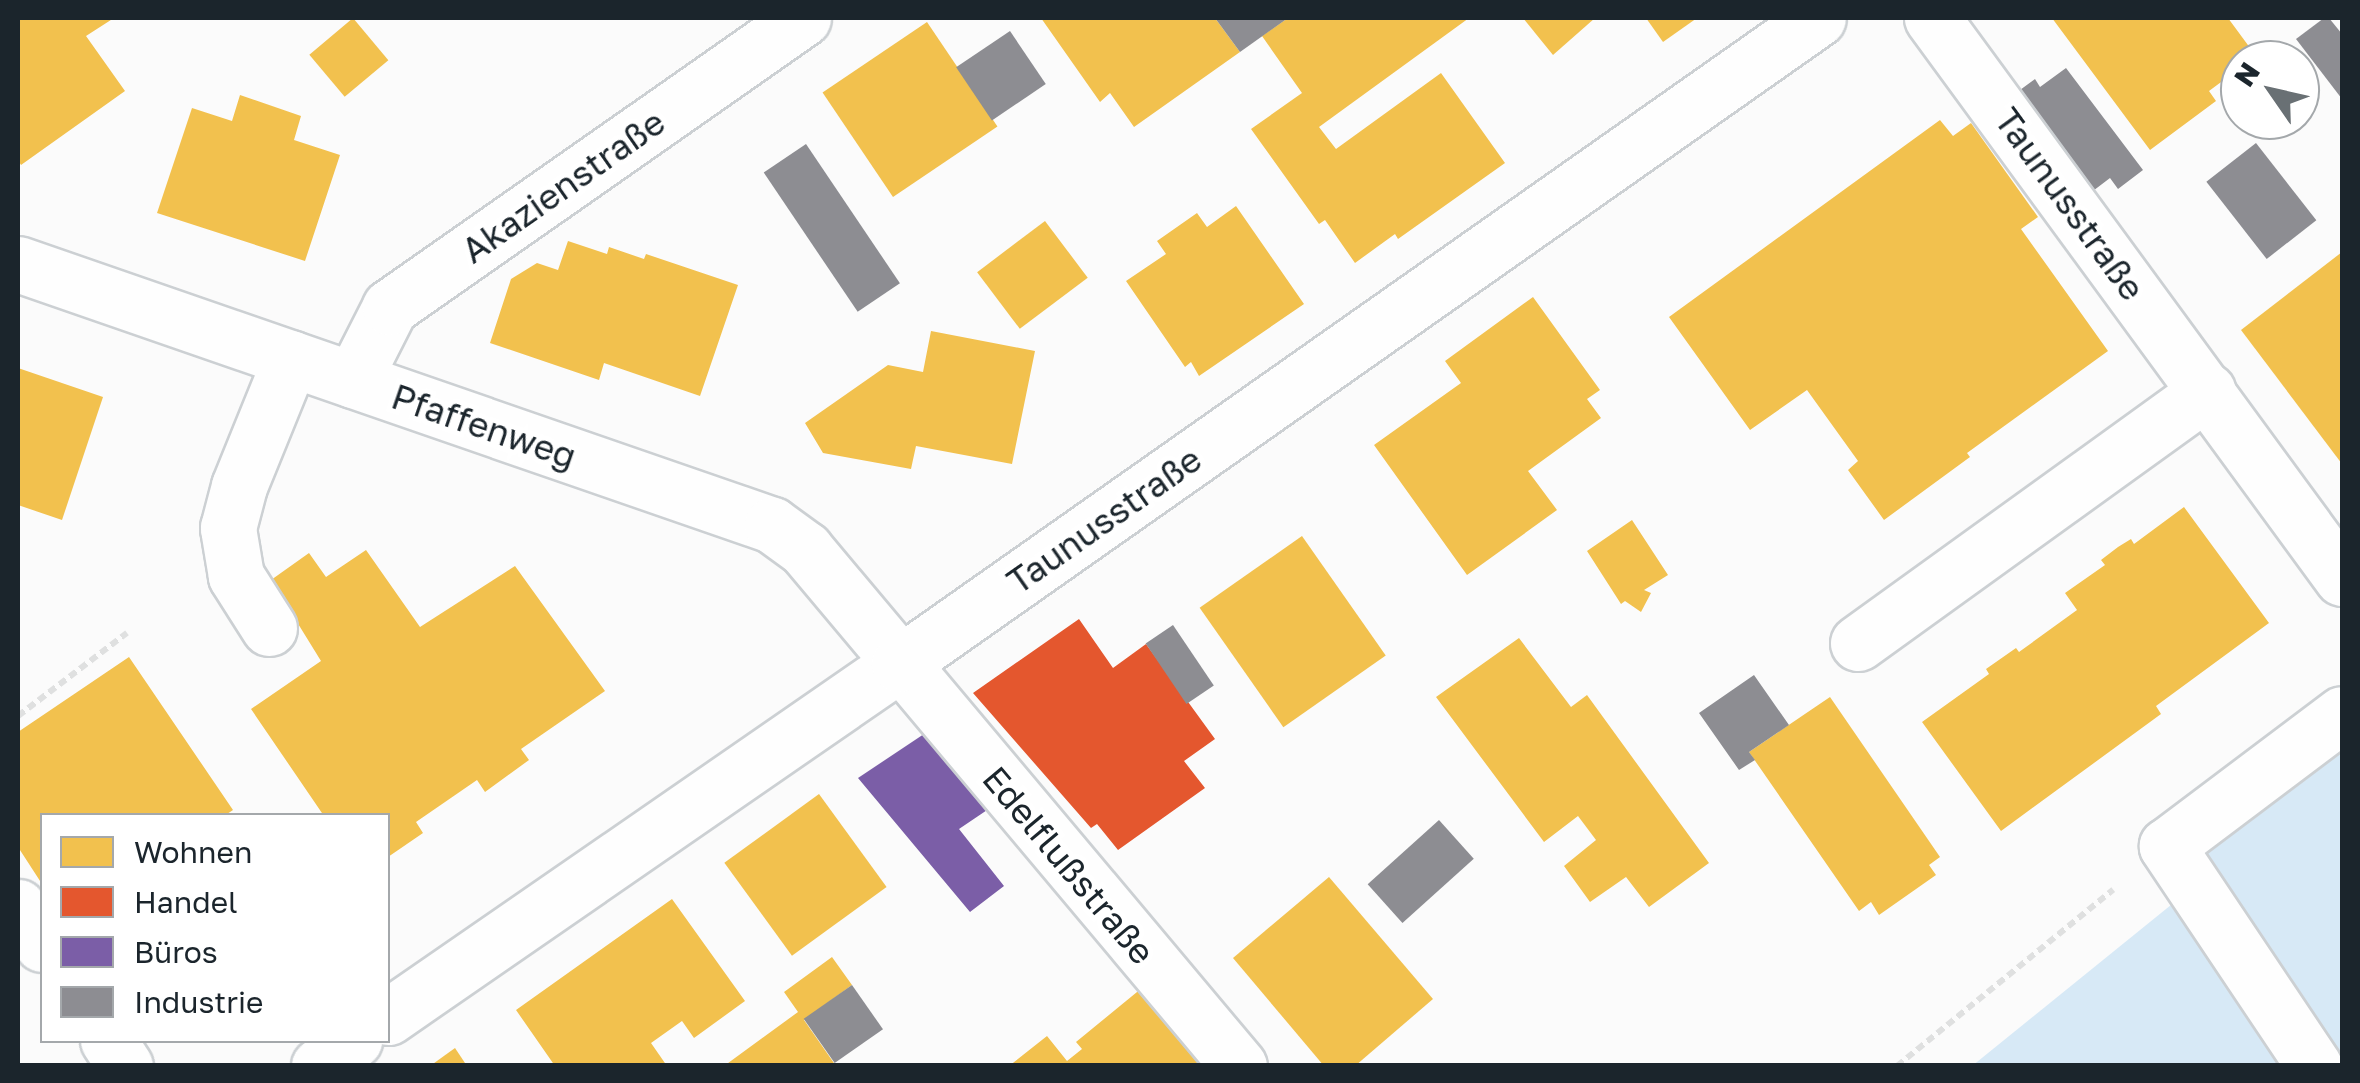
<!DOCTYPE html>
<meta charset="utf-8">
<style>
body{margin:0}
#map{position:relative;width:2360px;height:1083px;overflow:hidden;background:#fbfbfb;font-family:"Golos Text",sans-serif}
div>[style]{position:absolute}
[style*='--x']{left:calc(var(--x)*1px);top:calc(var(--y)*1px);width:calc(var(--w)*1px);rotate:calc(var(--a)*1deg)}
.green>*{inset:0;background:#d7e9f6}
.homes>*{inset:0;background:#f2c14e;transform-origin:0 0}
.shops>*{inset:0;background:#e4572e}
.offices>*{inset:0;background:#7b5ea7}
.industry>*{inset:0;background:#8d8d92;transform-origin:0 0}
.path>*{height:6px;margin-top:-3px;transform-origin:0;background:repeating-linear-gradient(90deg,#dfe0e0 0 8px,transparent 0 13px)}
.roads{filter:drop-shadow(2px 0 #ccd0d3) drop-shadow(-2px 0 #ccd0d3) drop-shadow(0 2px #ccd0d3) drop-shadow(0 -2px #ccd0d3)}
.minor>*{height:55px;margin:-27.5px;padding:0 27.5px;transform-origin:27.5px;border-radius:27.5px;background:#fefefe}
span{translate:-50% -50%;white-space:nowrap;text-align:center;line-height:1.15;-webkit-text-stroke:10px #fff;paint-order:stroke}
.street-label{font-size:35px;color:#1b252c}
.frame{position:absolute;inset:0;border:20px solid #1b252c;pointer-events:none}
.legend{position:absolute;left:40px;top:813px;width:350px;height:230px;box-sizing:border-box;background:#fff;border:2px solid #a4a8ab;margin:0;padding:12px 18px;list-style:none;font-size:30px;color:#1b252c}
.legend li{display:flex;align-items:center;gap:20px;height:50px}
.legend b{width:50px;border:2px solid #a4a8ab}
.north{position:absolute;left:2220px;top:40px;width:100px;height:100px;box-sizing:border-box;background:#fff;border:2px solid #a4a8ab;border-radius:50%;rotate:304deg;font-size:28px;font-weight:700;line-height:40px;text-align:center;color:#1b252c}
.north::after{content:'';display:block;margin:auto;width:35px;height:45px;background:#697074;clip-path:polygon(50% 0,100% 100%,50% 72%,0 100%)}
</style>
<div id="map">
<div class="green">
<div style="clip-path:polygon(2342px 735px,2342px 1060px,2202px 848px)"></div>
<div style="clip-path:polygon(2187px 892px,2285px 1066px,1972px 1066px)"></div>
</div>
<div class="homes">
<div style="clip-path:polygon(18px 18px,114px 18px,86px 36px,125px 91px,21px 165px,18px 160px)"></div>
<div style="left:353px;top:18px;width:55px;height:57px;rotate:50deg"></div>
<div style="clip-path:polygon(1041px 18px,1215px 18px,1240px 52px,1134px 127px,1110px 93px,1100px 102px)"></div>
<div style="clip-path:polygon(1288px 18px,1469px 18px,1319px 127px,1336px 149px,1441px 73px,1505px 163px,1398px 239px,1395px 234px,1355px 263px,1325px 220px,1319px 224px,1251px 129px,1302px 93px,1262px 36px)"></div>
<div style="clip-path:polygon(1523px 18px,1595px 18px,1553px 55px)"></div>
<div style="clip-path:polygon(1646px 18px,1697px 18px,1663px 42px)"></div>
<div style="clip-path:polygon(2052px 18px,2228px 18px,2256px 56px,2240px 60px,2240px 68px,2209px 91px,2216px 101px,2150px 150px)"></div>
<div style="left:927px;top:22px;width:126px;height:126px;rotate:56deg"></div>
<div style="clip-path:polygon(240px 95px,301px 116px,294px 140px,340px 155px,305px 261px,157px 213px,192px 108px,232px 121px)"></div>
<div style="clip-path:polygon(1940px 120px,1953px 136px,1971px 123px,2038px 217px,2021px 229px,2108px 351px,1967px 453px,1970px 457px,1884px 520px,1848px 470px,1858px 461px,1807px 390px,1750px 430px,1669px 317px)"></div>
<div style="clip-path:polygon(1236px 206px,1304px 304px,1199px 376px,1191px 362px,1185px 367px,1126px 281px,1166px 254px,1157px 241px,1197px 213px,1207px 227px)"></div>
<div style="left:1045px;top:221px;width:71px;height:85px;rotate:53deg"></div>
<div style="clip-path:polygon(568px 241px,607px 254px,609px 247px,644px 259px,646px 254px,738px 285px,700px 396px,604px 363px,599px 380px,490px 343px,511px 279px,537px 263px,558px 270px)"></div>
<div style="clip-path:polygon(2342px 252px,2342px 464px,2241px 330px)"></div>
<div style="clip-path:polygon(1533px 297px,1600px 390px,1587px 399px,1601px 418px,1528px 471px,1557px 510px,1467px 575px,1374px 445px,1461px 383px,1445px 361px)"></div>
<div style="clip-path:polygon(931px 331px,1035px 351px,1012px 464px,916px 446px,911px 469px,823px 453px,805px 423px,888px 365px,923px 372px)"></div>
<div style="clip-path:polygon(18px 368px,103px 397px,62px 520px,18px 505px)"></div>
<div style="clip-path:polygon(2184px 507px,2269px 623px,2156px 706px,2161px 714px,2001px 831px,1922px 722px,1989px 674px,1986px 669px,2016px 648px,2019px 652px,2077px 610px,2065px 593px,2105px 565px,2101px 560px,2118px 547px,2131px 539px,2134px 544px)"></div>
<div style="clip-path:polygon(1632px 520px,1668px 575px,1644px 590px,1651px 593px,1641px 612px,1625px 601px,1621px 604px,1587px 551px)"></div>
<div style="left:1302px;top:536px;width:146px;height:125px;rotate:55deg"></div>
<div style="clip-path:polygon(366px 550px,420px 627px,515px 566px,605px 691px,521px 749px,529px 760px,485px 792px,477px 780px,416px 822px,423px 833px,388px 857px,388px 816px,324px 816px,251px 709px,321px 661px,271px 580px,309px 553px,326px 577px)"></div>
<div style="clip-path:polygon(1519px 638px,1571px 707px,1587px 695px,1709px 863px,1649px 907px,1626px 877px,1590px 902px,1564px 866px,1596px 840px,1578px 816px,1544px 842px,1436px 697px)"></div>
<div style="clip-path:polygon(129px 657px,233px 810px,224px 816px,42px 816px,42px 884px,18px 847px,18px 732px)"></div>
<div style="clip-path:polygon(1830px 697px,1940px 857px,1929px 865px,1936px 875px,1879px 915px,1871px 902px,1859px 911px,1749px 752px)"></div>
<div style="left:819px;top:794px;width:115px;height:117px;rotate:54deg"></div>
<div style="clip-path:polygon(1329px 877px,1433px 999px,1355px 1066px,1324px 1066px,1233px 958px)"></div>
<div style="clip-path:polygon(672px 899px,745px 1001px,694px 1038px,682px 1021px,651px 1043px,667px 1066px,555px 1066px,516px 1010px)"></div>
<div style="clip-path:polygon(832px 957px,852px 985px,804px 1020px,836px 1066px,724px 1066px,798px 1012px,784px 992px)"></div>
<div style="clip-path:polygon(1148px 983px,1215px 1066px,1009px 1066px,1047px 1036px,1067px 1061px,1082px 1049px,1076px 1042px)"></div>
<div style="clip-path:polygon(455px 1048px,467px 1066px,430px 1066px)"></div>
</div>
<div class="shops">
<div style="clip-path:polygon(1079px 619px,1113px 668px,1146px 644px,1215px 739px,1184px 761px,1205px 788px,1118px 850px,1097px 824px,1091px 828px,973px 693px)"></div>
</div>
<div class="offices">
<div style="clip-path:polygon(933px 728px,996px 804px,959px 829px,1004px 886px,970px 912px,858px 778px)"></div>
</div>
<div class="industry">
<div style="clip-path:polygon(1215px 18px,1288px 18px,1240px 52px)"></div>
<div style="clip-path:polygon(2324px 18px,2329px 18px,2342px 34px,2342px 99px,2296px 39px)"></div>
<div style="left:1010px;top:31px;width:64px;height:65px;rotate:56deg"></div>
<div style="clip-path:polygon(2066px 68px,2143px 170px,2118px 189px,2110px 178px,2085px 197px,2009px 98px,2035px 79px,2040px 87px)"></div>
<div style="left:2256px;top:143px;width:98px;height:63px;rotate:52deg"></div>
<div style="left:806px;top:144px;width:168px;height:51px;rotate:56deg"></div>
<div style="left:1173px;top:625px;width:73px;height:33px;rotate:56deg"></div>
<div style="clip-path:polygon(1754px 675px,1789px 725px,1749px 752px,1755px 760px,1739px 770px,1699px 713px)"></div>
<div style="left:1439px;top:820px;width:52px;height:96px;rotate:48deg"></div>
<div style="left:852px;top:985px;width:54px;height:59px;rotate:55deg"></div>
</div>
<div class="path">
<div style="--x:18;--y:716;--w:137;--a:-37.3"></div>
<div style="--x:1897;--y:1066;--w:279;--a:-39.2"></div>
</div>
<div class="roads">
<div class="minor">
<div style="--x:1932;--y:18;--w:694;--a:53.79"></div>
<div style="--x:18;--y:264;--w:798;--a:19.09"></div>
<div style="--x:772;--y:525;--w:41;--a:36"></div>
<div style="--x:805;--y:549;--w:675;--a:49.99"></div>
<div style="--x:353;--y:380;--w:82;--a:-63.1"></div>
<div style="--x:390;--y:307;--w:504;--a:-34.98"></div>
<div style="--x:269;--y:628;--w:62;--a:-122.4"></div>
<div style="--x:236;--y:576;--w:49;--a:-99.5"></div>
<div style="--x:228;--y:528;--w:43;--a:-75.3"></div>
<div style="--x:239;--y:486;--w:138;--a:-67.9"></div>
<div style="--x:1858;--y:643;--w:431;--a:-35.8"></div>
<div style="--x:18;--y:907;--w:44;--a:57"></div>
<div style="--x:388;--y:1017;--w:621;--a:-34.64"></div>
<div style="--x:899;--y:664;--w:1123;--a:-35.1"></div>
<div style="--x:108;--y:1040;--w:31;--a:57"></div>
<div style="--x:319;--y:1066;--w:44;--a:-36.6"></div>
<div style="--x:2314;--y:1066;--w:265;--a:-123.8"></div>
<div style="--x:2167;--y:846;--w:219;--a:-37"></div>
</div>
</div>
<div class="street-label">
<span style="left:563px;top:186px;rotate:-35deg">Akazienstraße</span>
<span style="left:2070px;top:204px;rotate:54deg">Taunusstraße</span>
<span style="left:484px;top:426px;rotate:19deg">Pfaffenweg</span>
<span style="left:1104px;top:520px;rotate:-35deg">Taunusstraße</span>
<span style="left:1069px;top:865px;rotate:50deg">Edelflußstraße</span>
</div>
<div class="frame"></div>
<ul class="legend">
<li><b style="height:28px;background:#f2c14e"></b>Wohnen</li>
<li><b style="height:28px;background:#e4572e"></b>Handel</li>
<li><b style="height:28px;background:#7b5ea7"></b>Büros</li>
<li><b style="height:28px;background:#8d8d92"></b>Industrie</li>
</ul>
<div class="north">N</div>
</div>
